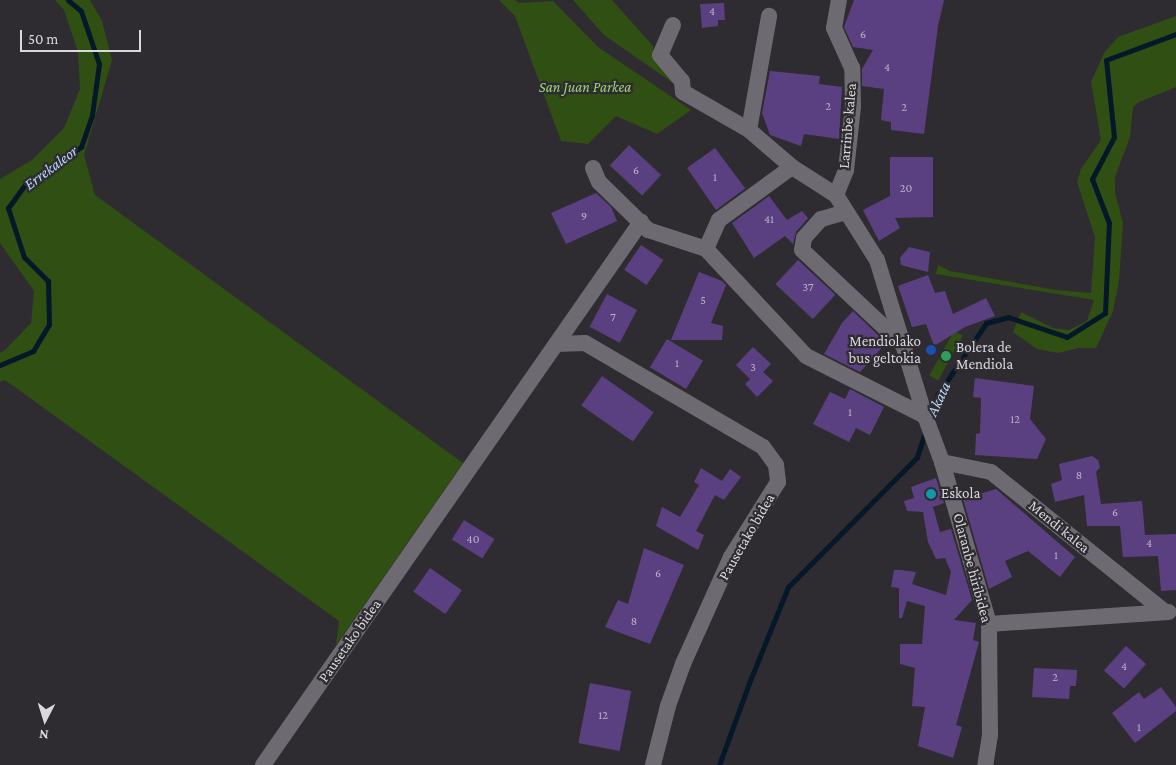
<!DOCTYPE html>
<style>
body{margin:0}
#map{position:relative;width:1176px;height:765px;overflow:hidden;background:#2e2c31;font-family:"Crimson Pro",serif}
div>[style]{position:absolute}
[style*='--x']{left:calc(var(--x)*1px);top:calc(var(--y)*1px);width:calc(var(--w)*1px);rotate:calc(var(--a)*1deg)}
.green>*{inset:0;background:#2f4f13;transform-origin:0 0}
.stream>*{height:5px;margin:-2.5px;padding:0 2.5px;transform-origin:2.5px;border-radius:2.5px;background:#041829}
.building>*{inset:0;background:#5b4081;transform-origin:0 0}
.street>*{height:16px;margin:-8px;padding:0 8px;transform-origin:8px;border-radius:8px;background:#6d6b71}
.dots>*{width:14px;height:14px;translate:-50% -50%;box-sizing:border-box;border:2px solid #2e2c31;border-radius:50%}
span{translate:-50% -50%;white-space:nowrap;text-align:center;line-height:1.15;-webkit-text-stroke:4.5px #2e2c31;paint-order:stroke}
.number-label{font-size:12px;color:#bab2c5}
.number-label span{-webkit-text-stroke-width:0}
.park-label{font-size:15px;color:#9bd174;font-style:italic}
.street-label{font-size:15px;color:#d9d8dc}
.poi-label{font-size:15px;color:#d9d8dc}
.right{translate:-100% -50%;text-align:right}
.left{translate:0 -50%;text-align:left}
.water-label{font-size:16px;color:#b6d7f5;font-style:italic}
.north{position:absolute;left:20px;top:695px;width:50px;height:50px;-webkit-text-stroke:4px #2e2c31;paint-order:stroke;rotate:185deg;font-size:14px;font-weight:700;line-height:20px;text-align:center;color:#d9d8dc}
.north::after{content:'';display:block;margin:auto;width:18px;height:22px;background:#d9d8dc;clip-path:polygon(50% 0,100% 100%,50% 72%,0 100%)}
.scale{position:absolute;left:20px;top:30px;width:121px;height:22px;box-sizing:border-box;border:2px solid #d9d8dc;border-top:0;padding-left:6px;font-size:15px;line-height:18px;white-space:nowrap;color:#d9d8dc;-webkit-text-stroke:4px #2e2c31;paint-order:stroke}
</style>
<div id="map">
<div class="green">
<div style="clip-path:polygon(55px 0,90px 0,102px 21px,112px 60px,84px 155px,95px 195px,463px 463px,336px 645px,339px 621px,5px 380px,0 382px,0 353px,5px 350px,31px 323px,34px 291px,0 243px,0 179px,32px 160px,64px 128px,80px 89px,78px 52px,64px 10px)"></div>
<div style="clip-path:polygon(499px 0,515px 0,519px 3px,553px 1px,598px 47px,691px 110px,657px 134px,616px 116px,588px 144px,561px 141px,515px 16px)"></div>
<div style="clip-path:polygon(573px 0,612px 0,653px 46px,653px 52px,681px 81px,673px 83px,604px 35px)"></div>
<div style="clip-path:polygon(1176px 16px,1176px 87px,1139px 102px,1133px 107px,1130px 137px,1115px 177px,1115px 193px,1123px 223px,1119px 281px,1113px 311px,1096px 348px,1078px 348px,1058px 353px,1037px 349px,1013px 332px,1021px 312px,1053px 328px,1069px 330px,1087px 321px,1094px 300px,936px 274px,938px 265px,950px 271px,1056px 290px,1091px 293px,1095px 237px,1077px 182px,1081px 169px,1101px 140px,1091px 82px,1104px 53px,1118px 37px)"></div>
<div style="left:954px;top:331px;width:10px;height:51px;rotate:29deg"></div>
</div>
<div class="stream">
<div style="--x:0;--y:365;--w:36;--a:-23"></div>
<div style="--x:33;--y:351;--w:31;--a:-59"></div>
<div style="--x:49;--y:324;--w:43;--a:-91.3"></div>
<div style="--x:48;--y:281;--w:34;--a:-135"></div>
<div style="--x:24;--y:257;--w:52;--a:-108.1"></div>
<div style="--x:8;--y:208;--w:29;--a:-54"></div>
<div style="--x:25;--y:185;--w:68;--a:-34.2"></div>
<div style="--x:81;--y:147;--w:34;--a:-71"></div>
<div style="--x:92;--y:115;--w:51;--a:-82.2"></div>
<div style="--x:99;--y:64;--w:56;--a:-108.8"></div>
<div style="--x:81;--y:11;--w:17;--a:-140"></div>
<div style="--x:930;--y:418;--w:25;--a:-72"></div>
<div style="--x:938;--y:394;--w:86;--a:-55.9"></div>
<div style="--x:986;--y:323;--w:23;--a:-15"></div>
<div style="--x:1008;--y:317;--w:62;--a:18.7"></div>
<div style="--x:1067;--y:337;--w:45;--a:-32.3"></div>
<div style="--x:1105;--y:313;--w:90;--a:-87.5"></div>
<div style="--x:1109;--y:223;--w:47;--a:-111.1"></div>
<div style="--x:1092;--y:179;--w:47;--a:-62.4"></div>
<div style="--x:1114;--y:137;--w:77;--a:-95.9"></div>
<div style="--x:1106;--y:60;--w:75;--a:-20.4"></div>
<div style="--x:719;--y:765;--w:87;--a:-69.9"></div>
<div style="--x:749;--y:683;--w:104;--a:-67.9"></div>
<div style="--x:788;--y:587;--w:183;--a:-45.2"></div>
<div style="--x:917;--y:457;--w:28;--a:-72"></div>
</div>
<div class="building">
<div style="clip-path:polygon(854px 0,944px 0,938px 26px,924px 134px,891px 130px,891px 122px,881px 120px,884px 89px,862px 86px,862px 69px,873px 50px,853px 47px,844px 27px)"></div>
<div style="clip-path:polygon(724px 3px,725px 20px,718px 20px,718px 26px,702px 28px,700px 4px)"></div>
<div style="clip-path:polygon(770px 71px,820px 76px,819px 84px,842px 87px,839px 139px,804px 134px,801px 146px,770px 135px,762px 113px)"></div>
<div style="left:629px;top:145px;width:44px;height:28px;rotate:43deg"></div>
<div style="clip-path:polygon(715px 148px,745px 188px,747px 187px,716px 210px,687px 168px)"></div>
<div style="clip-path:polygon(890px 157px,933px 157px,933px 217px,895px 218px,900px 228px,879px 241px,863px 210px,890px 196px)"></div>
<div style="clip-path:polygon(596px 193px,611px 207px,617px 221px,566px 244px,551px 213px)"></div>
<div style="clip-path:polygon(769px 196px,787px 220px,802px 211px,808px 218px,796px 232px,793px 244px,785px 236px,754px 258px,732px 223px)"></div>
<div style="left:641px;top:245px;width:27px;height:30px;rotate:34deg"></div>
<div style="clip-path:polygon(909px 247px,930px 252px,928px 272px,901px 265px,900px 258px)"></div>
<div style="left:798px;top:260px;width:51px;height:33px;rotate:43deg"></div>
<div style="clip-path:polygon(699px 272px,722px 281px,726px 285px,711px 323px,723px 326px,722px 340px,671px 340px)"></div>
<div style="clip-path:polygon(928px 275px,935px 293px,945px 291px,953px 314px,986px 298px,995px 316px,965px 327px,934px 346px,926px 324px,912px 327px,898px 286px)"></div>
<div style="left:607px;top:294px;width:34px;height:37px;rotate:28deg"></div>
<div style="clip-path:polygon(853px 311px,886px 343px,860px 372px,824px 354px,842px 323px)"></div>
<div style="left:667px;top:339px;width:42px;height:33px;rotate:31deg"></div>
<div style="clip-path:polygon(753px 347px,771px 364px,763px 372px,773px 381px,757px 397px,745px 384px,750px 379px,736px 365px)"></div>
<div style="left:602px;top:376px;width:63px;height:36px;rotate:35deg"></div>
<div style="clip-path:polygon(975px 378px,1034px 386px,1030px 419px,1046px 439px,1037px 459px,975px 455px,976px 434px,980px 433px,981px 398px,973px 397px)"></div>
<div style="clip-path:polygon(850px 389px,884px 407px,870px 435px,856px 428px,849px 442px,813px 424px,830px 392px,845px 399px)"></div>
<div style="clip-path:polygon(1092px 456px,1098px 460px,1100px 467px,1096px 472px,1101px 504px,1142px 501px,1145px 535px,1176px 534px,1176px 590px,1161px 591px,1158px 556px,1123px 557px,1120px 526px,1087px 526px,1084px 495px,1055px 502px,1051px 484px,1062px 480px,1059px 464px)"></div>
<div style="clip-path:polygon(701px 468px,722px 481px,730px 469px,741px 477px,724px 500px,715px 495px,696px 531px,704px 535px,698px 550px,656px 526px,662px 507px,680px 517px,699px 485px,694px 482px)"></div>
<div style="clip-path:polygon(936px 478px,944px 503px,933px 507px,940px 532px,951px 529px,972px 600px,954px 620px,976px 623px,973px 640px,979px 642px,956px 725px,962px 727px,953px 758px,918px 746px,925px 707px,912px 706px,915px 668px,900px 664px,900px 644px,922px 644px,925px 606px,907px 601px,902px 618px,899px 618px,899px 588px,891px 587px,894px 570px,900px 570px,916px 572px,912px 584px,946px 595px,951px 572px,945px 558px,936px 559px,928px 542px,923px 512px,907px 511px,904px 501px,914px 498px,911px 487px)"></div>
<div style="clip-path:polygon(996px 489px,1075px 557px,1060px 577px,1028px 551px,1005px 561px,1012px 577px,989px 589px,963px 499px)"></div>
<div style="left:464px;top:520px;width:36px;height:23px;rotate:32deg"></div>
<div style="clip-path:polygon(644px 548px,684px 565px,650px 644px,605px 627px,618px 600px,628px 604px)"></div>
<div style="left:430px;top:568px;width:39px;height:29px;rotate:35deg"></div>
<div style="left:1126px;top:646px;width:27px;height:33px;rotate:42deg"></div>
<div style="clip-path:polygon(1034px 668px,1077px 670px,1076px 686px,1070px 686px,1069px 699px,1032px 697px)"></div>
<div style="left:590px;top:683px;width:42px;height:61px;rotate:11deg"></div>
<div style="clip-path:polygon(1161px 687px,1176px 707px,1176px 711px,1135px 743px,1112px 713px,1139px 692px,1144px 699px)"></div>
</div>
<div class="street">
<div style="--x:673;--y:25;--w:33;--a:113"></div>
<div style="--x:660;--y:55;--w:34;--a:50"></div>
<div style="--x:682;--y:81;--w:11;--a:85"></div>
<div style="--x:683;--y:92;--w:76;--a:29.9"></div>
<div style="--x:749;--y:130;--w:57;--a:40.7"></div>
<div style="--x:792;--y:167;--w:52;--a:32.5"></div>
<div style="--x:836;--y:195;--w:77;--a:57.8"></div>
<div style="--x:877;--y:260;--w:163;--a:72.9"></div>
<div style="--x:925;--y:416;--w:49;--a:69.7"></div>
<div style="--x:942;--y:462;--w:169;--a:73.8"></div>
<div style="--x:989;--y:624;--w:111;--a:89.5"></div>
<div style="--x:990;--y:735;--w:30;--a:99"></div>
<div style="--x:749;--y:130;--w:116;--a:-80"></div>
<div style="--x:593;--y:168;--w:15;--a:67"></div>
<div style="--x:599;--y:182;--w:69;--a:44.4"></div>
<div style="--x:648;--y:230;--w:61;--a:18.1"></div>
<div style="--x:706;--y:249;--w:146;--a:46.9"></div>
<div style="--x:806;--y:356;--w:133;--a:26.8"></div>
<div style="--x:836;--y:195;--w:27;--a:-68"></div>
<div style="--x:846;--y:170;--w:63;--a:-83.7"></div>
<div style="--x:853;--y:107;--w:39;--a:-91"></div>
<div style="--x:852;--y:68;--w:44;--a:-114.2"></div>
<div style="--x:834;--y:28;--w:28;--a:-80"></div>
<div style="--x:846;--y:212;--w:26;--a:164"></div>
<div style="--x:821;--y:219;--w:25;--a:132"></div>
<div style="--x:804;--y:238;--w:12;--a:99"></div>
<div style="--x:802;--y:250;--w:136;--a:43.2"></div>
<div style="--x:706;--y:249;--w:32;--a:-66"></div>
<div style="--x:719;--y:220;--w:90;--a:-36"></div>
<div style="--x:556;--y:344;--w:29;--a:-2"></div>
<div style="--x:585;--y:343;--w:206;--a:30.3"></div>
<div style="--x:763;--y:447;--w:22;--a:54"></div>
<div style="--x:776;--y:465;--w:17;--a:83"></div>
<div style="--x:778;--y:482;--w:89;--a:122.1"></div>
<div style="--x:731;--y:557;--w:117;--a:114.2"></div>
<div style="--x:683;--y:664;--w:45;--a:109.7"></div>
<div style="--x:668;--y:706;--w:61;--a:104.3"></div>
<div style="--x:942;--y:462;--w:50;--a:11.5"></div>
<div style="--x:991;--y:472;--w:223;--a:38.8"></div>
<div style="--x:989;--y:624;--w:180;--a:-3.8"></div>
<div style="--x:263;--y:765;--w:662;--a:-55.16"></div>
</div>
<div class="dots">
<div style="left:931px;top:350px;background:#1a4fb4"></div>
<div style="left:946px;top:356px;background:#2e9e5b"></div>
<div style="left:931px;top:494px;background:#0f9aa8"></div>
</div>
<div class="number-label">
<span style="left:712px;top:12px">4</span>
<span style="left:863px;top:35px">6</span>
<span style="left:887px;top:68px">4</span>
<span style="left:828px;top:107px">2</span>
<span style="left:904px;top:108px">2</span>
<span style="left:636px;top:171px">6</span>
<span style="left:715px;top:178px">1</span>
<span style="left:906px;top:189px">20</span>
<span style="left:584px;top:217px">9</span>
<span style="left:769px;top:220px">41</span>
<span style="left:808px;top:288px">37</span>
<span style="left:703px;top:301px">5</span>
<span style="left:613px;top:318px">7</span>
<span style="left:677px;top:364px">1</span>
<span style="left:753px;top:368px">3</span>
<span style="left:850px;top:413px">1</span>
<span style="left:1015px;top:420px">12</span>
<span style="left:1079px;top:476px">8</span>
<span style="left:1115px;top:513px">6</span>
<span style="left:473px;top:540px">40</span>
<span style="left:1149px;top:544px">4</span>
<span style="left:1056px;top:556px">1</span>
<span style="left:658px;top:574px">6</span>
<span style="left:634px;top:622px">8</span>
<span style="left:1124px;top:667px">4</span>
<span style="left:1055px;top:678px">2</span>
<span style="left:603px;top:716px">12</span>
<span style="left:1139px;top:728px">1</span>
</div>
<div class="park-label">
<span style="left:585px;top:88px">San Juan Parkea</span>
</div>
<div class="street-label">
<span style="left:848px;top:126px;rotate:-85deg">Larrinbe kalea</span>
<span style="left:1059px;top:527px;rotate:39deg">Mendi kalea</span>
<span style="left:747px;top:537px;rotate:-60deg">Pausetako bidea</span>
<span style="left:972px;top:568px;rotate:75deg">Olaranbe hiribidea</span>
<span style="left:350px;top:641px;rotate:-55deg">Pausetako bidea</span>
</div>
<div class="poi-label">
<span class="right" style="left:921px;top:350px">Mendiolako<br>bus geltokia</span>
<span class="left" style="left:956px;top:356px">Bolera de<br>Mendiola</span>
<span class="left" style="left:941px;top:494px">Eskola</span>
</div>
<div class="water-label">
<span style="left:51px;top:168px;rotate:-37deg">Errekaleor</span>
<span style="left:939px;top:399px;rotate:-65deg">Akata</span>
</div>
<div class="north">N</div>
<div class="scale">50 m</div>
</div>
